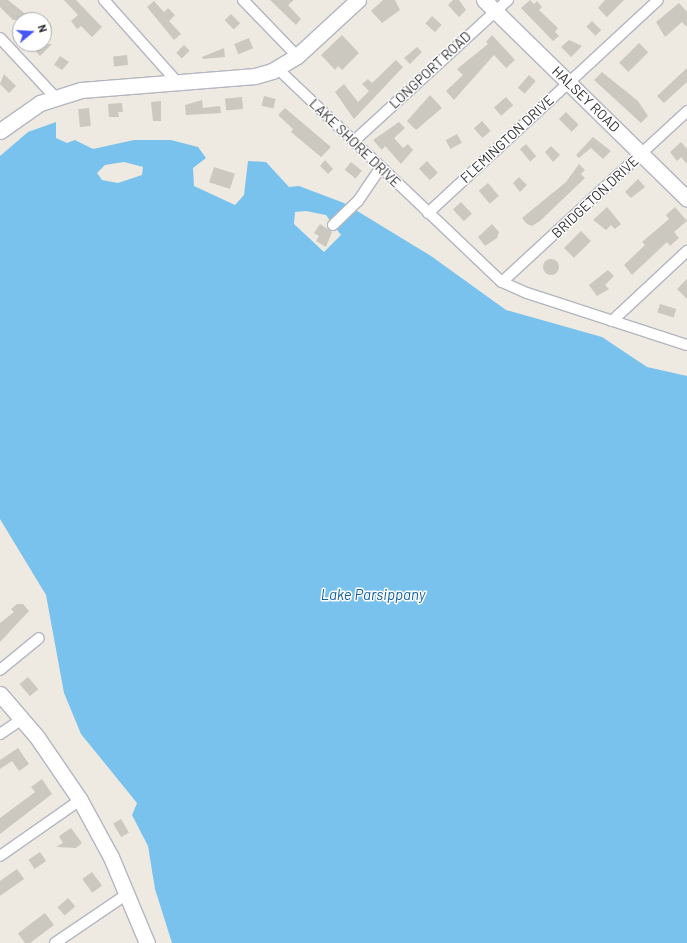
<!DOCTYPE html>
<style>
body{margin:0}
#map{position:relative;width:687px;height:943px;overflow:hidden;background:#efeae1;font-family:Barlow,sans-serif}
div>[style]{position:absolute}
[style*='--x']{left:calc(var(--x)*1px);top:calc(var(--y)*1px);width:calc(var(--w)*1px);rotate:calc(var(--a)*1deg)}
.water>*{inset:0;background:#78c2ed}
.building>*{inset:0;background:#cbc8bf;transform-origin:0 0}
.round{border-radius:50%}
.roads{filter:drop-shadow(1px 0 #b4b6c1) drop-shadow(-1px 0 #b4b6c1) drop-shadow(0 1px #b4b6c1) drop-shadow(0 -1px #b4b6c1)}
.street>*{height:10px;margin:-5px;padding:0 5px;transform-origin:5px;border-radius:5px;background:#fff}
.secondary>*{height:15px;margin:-7.5px;padding:0 7.5px;transform-origin:7.5px;border-radius:7.5px;background:#fff}
span{translate:-50% -50%;white-space:nowrap;text-align:center;line-height:1.15;-webkit-text-stroke:3px #fff;paint-order:stroke}
.street-label{font-size:14px;color:#2e2e2e}
.water-label{font-size:15px;color:#115f9f;font-style:italic}
.north{position:absolute;left:12px;top:12px;width:40px;height:40px;box-sizing:border-box;background:#fff;border:1px solid #ababab;border-radius:50%;rotate:72deg;font-size:11px;font-weight:700;line-height:16px;text-align:center;color:#2e2e2e}
.north::after{content:'';display:block;margin:auto;width:14px;height:18px;background:#4755f6;clip-path:polygon(50% 0,100% 100%,50% 72%,0 100%)}
</style>
<div id="map">
<div class="water">
<div style="clip-path:polygon(evenodd,56px 122px,56px 138px,67px 143px,75px 140px,93px 149px,134px 140px,171px 140px,198px 147px,206px 158px,193px 168px,194px 186px,235px 205px,244px 195px,248px 161px,266px 162px,289px 187px,299px 186px,344px 203px,431px 256px,506px 310px,602px 337px,647px 367px,687px 376px,687px 943px,172px 943px,155px 889px,148px 846px,132px 815px,137px 803px,81px 734px,64px 693px,46px 595px,0 519px,0 156px,28px 132px,56px 122px,124px 162px,143px 167px,142px 175px,118px 183px,102px 180px,97px 173px,105px 165px,124px 162px,56px 122px,306px 211px,326px 215px,341px 235px,324px 252px,294px 224px,295px 212px,306px 211px)"></div>
</div>
<div class="building">
<div style="clip-path:polygon(0 0,8px 0,33px 20px,13px 20px,0 7px)"></div>
<div style="clip-path:polygon(64px 0,76px 0,102px 27px,92px 37px,81px 26px,77px 29px,71px 21px,78px 15px)"></div>
<div style="clip-path:polygon(270px 0,294px 0,288px 5px,301px 19px,296px 25px)"></div>
<div style="clip-path:polygon(383px 0,395px 0,400px 10px,382px 23px,371px 11px)"></div>
<div style="clip-path:polygon(453px 0,459px 0,466px 10px,459px 17px,448px 5px)"></div>
<div style="clip-path:polygon(530px 0,534px 4px,537px 1px,542px 7px,539px 10px,558px 28px,555px 32px,559px 36px,553px 41px,521px 8px)"></div>
<div style="clip-path:polygon(605px 0,624px 0,607px 17px,598px 8px)"></div>
<div style="clip-path:polygon(154px 1px,164px 12px,168px 8px,175px 15px,169px 21px,181px 34px,174px 40px,147px 7px)"></div>
<div style="clip-path:polygon(679px 3px,687px 12px,687px 27px,682px 22px,665px 37px,656px 22px)"></div>
<div style="left:231px;top:14px;width:13px;height:9px;rotate:45deg"></div>
<div style="left:432px;top:16px;width:13px;height:10px;rotate:42deg"></div>
<div style="left:592px;top:21px;width:13px;height:8px;rotate:45deg"></div>
<div style="clip-path:polygon(342px 35px,359px 53px,342px 70px,338px 66px,335px 70px,321px 55px)"></div>
<div style="clip-path:polygon(492px 35px,515px 60px,506px 68px,494px 55px,454px 100px,446px 91px,463px 75px,457px 69px,488px 44px,486px 42px)"></div>
<div style="left:249px;top:38px;width:11px;height:16px;rotate:68deg"></div>
<div style="clip-path:polygon(569px 40px,582px 46px,571px 57px,561px 47px)"></div>
<div style="left:639px;top:43px;width:13px;height:28px;rotate:45deg"></div>
<div style="clip-path:polygon(29px 44px,52px 44px,40px 56px)"></div>
<div style="left:184px;top:45px;width:8px;height:11px;rotate:45deg"></div>
<div style="clip-path:polygon(417px 47px,422px 52px,410px 64px,404px 58px)"></div>
<div style="clip-path:polygon(224px 48px,225px 57px,203px 59px,202px 57px)"></div>
<div style="left:127px;top:55px;width:10px;height:14px;rotate:84deg"></div>
<div style="clip-path:polygon(60px 56px,69px 62px,62px 70px,54px 65px)"></div>
<div style="clip-path:polygon(396px 60px,403px 67px,354px 119px,335px 92px,344px 84px,358px 102px,369px 91px,362px 84px,368px 79px,372px 83px)"></div>
<div style="clip-path:polygon(687px 68px,687px 82px,664px 103px,657px 96px)"></div>
<div style="clip-path:polygon(602px 72px,638px 101px,648px 116px,641px 123px,594px 80px)"></div>
<div style="clip-path:polygon(4px 74px,16px 86px,9px 93px,0 84px)"></div>
<div style="left:529px;top:75px;width:9px;height:17px;rotate:41deg"></div>
<div style="clip-path:polygon(430px 95px,442px 108px,416px 130px,407px 121px)"></div>
<div style="left:264px;top:96px;width:12px;height:10px;rotate:14deg"></div>
<div style="left:242px;top:97px;width:12px;height:17px;rotate:85deg"></div>
<div style="left:506px;top:97px;width:11px;height:16px;rotate:49deg"></div>
<div style="clip-path:polygon(202px 100px,203px 108px,220px 106px,221px 113px,186px 115px,185px 105px)"></div>
<div style="clip-path:polygon(161px 101px,161px 121px,153px 121px,151px 102px)"></div>
<div style="clip-path:polygon(122px 103px,123px 112px,118px 112px,119px 117px,109px 117px,108px 104px)"></div>
<div style="left:89px;top:108px;width:18px;height:11px;rotate:84deg"></div>
<div style="clip-path:polygon(285px 108px,331px 147px,321px 157px,291px 132px,293px 129px,278px 115px)"></div>
<div style="left:566px;top:112px;width:18px;height:10px;rotate:45deg"></div>
<div style="left:482px;top:121px;width:13px;height:11px;rotate:48deg"></div>
<div style="clip-path:polygon(399px 122px,405px 128px,394px 138px,403px 148px,408px 144px,413px 150px,401px 164px,385px 146px,382px 150px,373px 140px)"></div>
<div style="left:457px;top:134px;width:10px;height:13px;rotate:61deg"></div>
<div style="clip-path:polygon(593px 137px,611px 151px,603px 159px,591px 148px,579px 158px,576px 155px)"></div>
<div style="clip-path:polygon(681px 142px,687px 149px,687px 164px,681px 157px,677px 161px,670px 152px)"></div>
<div style="left:526px;top:144px;width:16px;height:8px;rotate:50deg"></div>
<div style="clip-path:polygon(551px 146px,560px 155px,553px 162px,545px 152px)"></div>
<div style="clip-path:polygon(325px 160px,333px 169px,328px 174px,320px 166px)"></div>
<div style="left:427px;top:161px;width:16px;height:11px;rotate:47deg"></div>
<div style="left:351px;top:162px;width:14px;height:10px;rotate:39deg"></div>
<div style="clip-path:polygon(579px 164px,585px 170px,581px 174px,585px 178px,540px 221px,532px 226px,527px 224px,522px 218px,566px 182px)"></div>
<div style="left:214px;top:167px;width:22px;height:16px;rotate:18deg"></div>
<div style="clip-path:polygon(519px 177px,527px 185px,520px 192px,513px 183px)"></div>
<div style="clip-path:polygon(638px 179px,645px 187px,631px 198px,625px 192px)"></div>
<div style="left:488px;top:183px;width:17px;height:12px;rotate:50deg"></div>
<div style="left:461px;top:202px;width:16px;height:11px;rotate:47deg"></div>
<div style="clip-path:polygon(607px 207px,621px 224px,615px 229px,611px 225px,606px 230px,593px 220px)"></div>
<div style="clip-path:polygon(675px 207px,687px 221px,674px 232px,679px 238px,670px 246px,667px 242px,632px 275px,624px 265px,645px 245px,642px 242px,669px 219px,666px 215px)"></div>
<div style="clip-path:polygon(320px 224px,332px 232px,326px 247px,316px 241px,319px 236px,314px 233px)"></div>
<div style="clip-path:polygon(492px 224px,499px 232px,497px 238px,485px 246px,478px 237px)"></div>
<div style="left:581px;top:231px;width:14px;height:24px;rotate:45deg"></div>
<div class="round" style="left:543px;top:259px;width:16px;height:16px"></div>
<div style="clip-path:polygon(608px 270px,614px 276px,605px 285px,609px 289px,597px 296px,589px 285px)"></div>
<div style="clip-path:polygon(687px 279px,687px 299px,677px 289px)"></div>
<div style="left:660px;top:304px;width:17px;height:9px;rotate:17deg"></div>
<div style="clip-path:polygon(17px 604px,23px 604px,29px 611px,0 642px,0 623px,14px 612px,11px 609px)"></div>
<div style="left:28px;top:677px;width:16px;height:11px;rotate:50deg"></div>
<div style="clip-path:polygon(18px 748px,29px 764px,19px 771px,12px 761px,0 769px,0 760px)"></div>
<div style="clip-path:polygon(42px 779px,52px 794px,0 834px,0 818px,35px 792px,31px 787px)"></div>
<div style="left:121px;top:819px;width:16px;height:9px;rotate:60deg"></div>
<div style="clip-path:polygon(71px 828px,82px 843px,76px 848px,56px 847px,63px 843px,59px 836px)"></div>
<div style="left:40px;top:852px;width:11px;height:14px;rotate:56deg"></div>
<div style="clip-path:polygon(17px 869px,24px 879px,0 896px,0 881px)"></div>
<div style="left:92px;top:872px;width:17px;height:12px;rotate:54deg"></div>
<div style="left:68px;top:898px;width:11px;height:14px;rotate:49deg"></div>
<div style="left:45px;top:913px;width:15px;height:34px;rotate:53deg"></div>
</div>
<div class="roads">
<div class="street">
<div style="--x:104;--y:0;--w:110;--a:48.3"></div>
<div style="--x:243;--y:0;--w:78;--a:46"></div>
<div style="--x:0;--y:38;--w:81;--a:47"></div>
<div style="--x:278;--y:69;--w:309;--a:43.6"></div>
<div style="--x:502;--y:282;--w:27;--a:24"></div>
<div style="--x:527;--y:293;--w:168;--a:18"></div>
<div style="--x:354;--y:141;--w:209;--a:-42.5"></div>
<div style="--x:428;--y:213;--w:313;--a:-42.8"></div>
<div style="--x:333;--y:225;--w:35;--a:-44"></div>
<div style="--x:358;--y:201;--w:41;--a:-55.9"></div>
<div style="--x:502;--y:282;--w:252;--a:-42.7"></div>
<div style="--x:612;--y:321;--w:103;--a:-43"></div>
<div style="--x:0;--y:670;--w:50;--a:-39.4"></div>
<div style="--x:0;--y:734;--w:27;--a:-34"></div>
<div style="--x:0;--y:856;--w:98;--a:-35"></div>
<div style="--x:55;--y:943;--w:87;--a:-34.2"></div>
</div>
<div class="secondary">
<div style="--x:484;--y:0;--w:284;--a:44.4"></div>
<div style="--x:0;--y:131;--w:49;--a:-35"></div>
<div style="--x:40;--y:103;--w:43;--a:-17.6"></div>
<div style="--x:81;--y:90;--w:175;--a:-4.6"></div>
<div style="--x:255;--y:76;--w:18;--a:-16"></div>
<div style="--x:272;--y:71;--w:29;--a:-31"></div>
<div style="--x:297;--y:56;--w:83;--a:-42.6"></div>
<div style="--x:0;--y:694;--w:57;--a:49.3"></div>
<div style="--x:37;--y:737;--w:76;--a:55.7"></div>
<div style="--x:80;--y:800;--w:65;--a:61.5"></div>
<div style="--x:111;--y:857;--w:93;--a:67.3"></div>
</div>
</div>
<div class="street-label">
<span style="left:430px;top:70px;rotate:-43deg">LONGPORT ROAD</span>
<span style="left:586px;top:99px;rotate:44deg">HALSEY ROAD</span>
<span style="left:507px;top:139px;rotate:-43deg">FLEMINGTON DRIVE</span>
<span style="left:355px;top:143px;rotate:44deg">LAKE SHORE DRIVE</span>
<span style="left:595px;top:197px;rotate:-43deg">BRIDGETON DRIVE</span>
</div>
<div class="water-label">
<span style="left:373px;top:595px">Lake Parsippany</span>
</div>
<div class="north">N</div>
</div>
